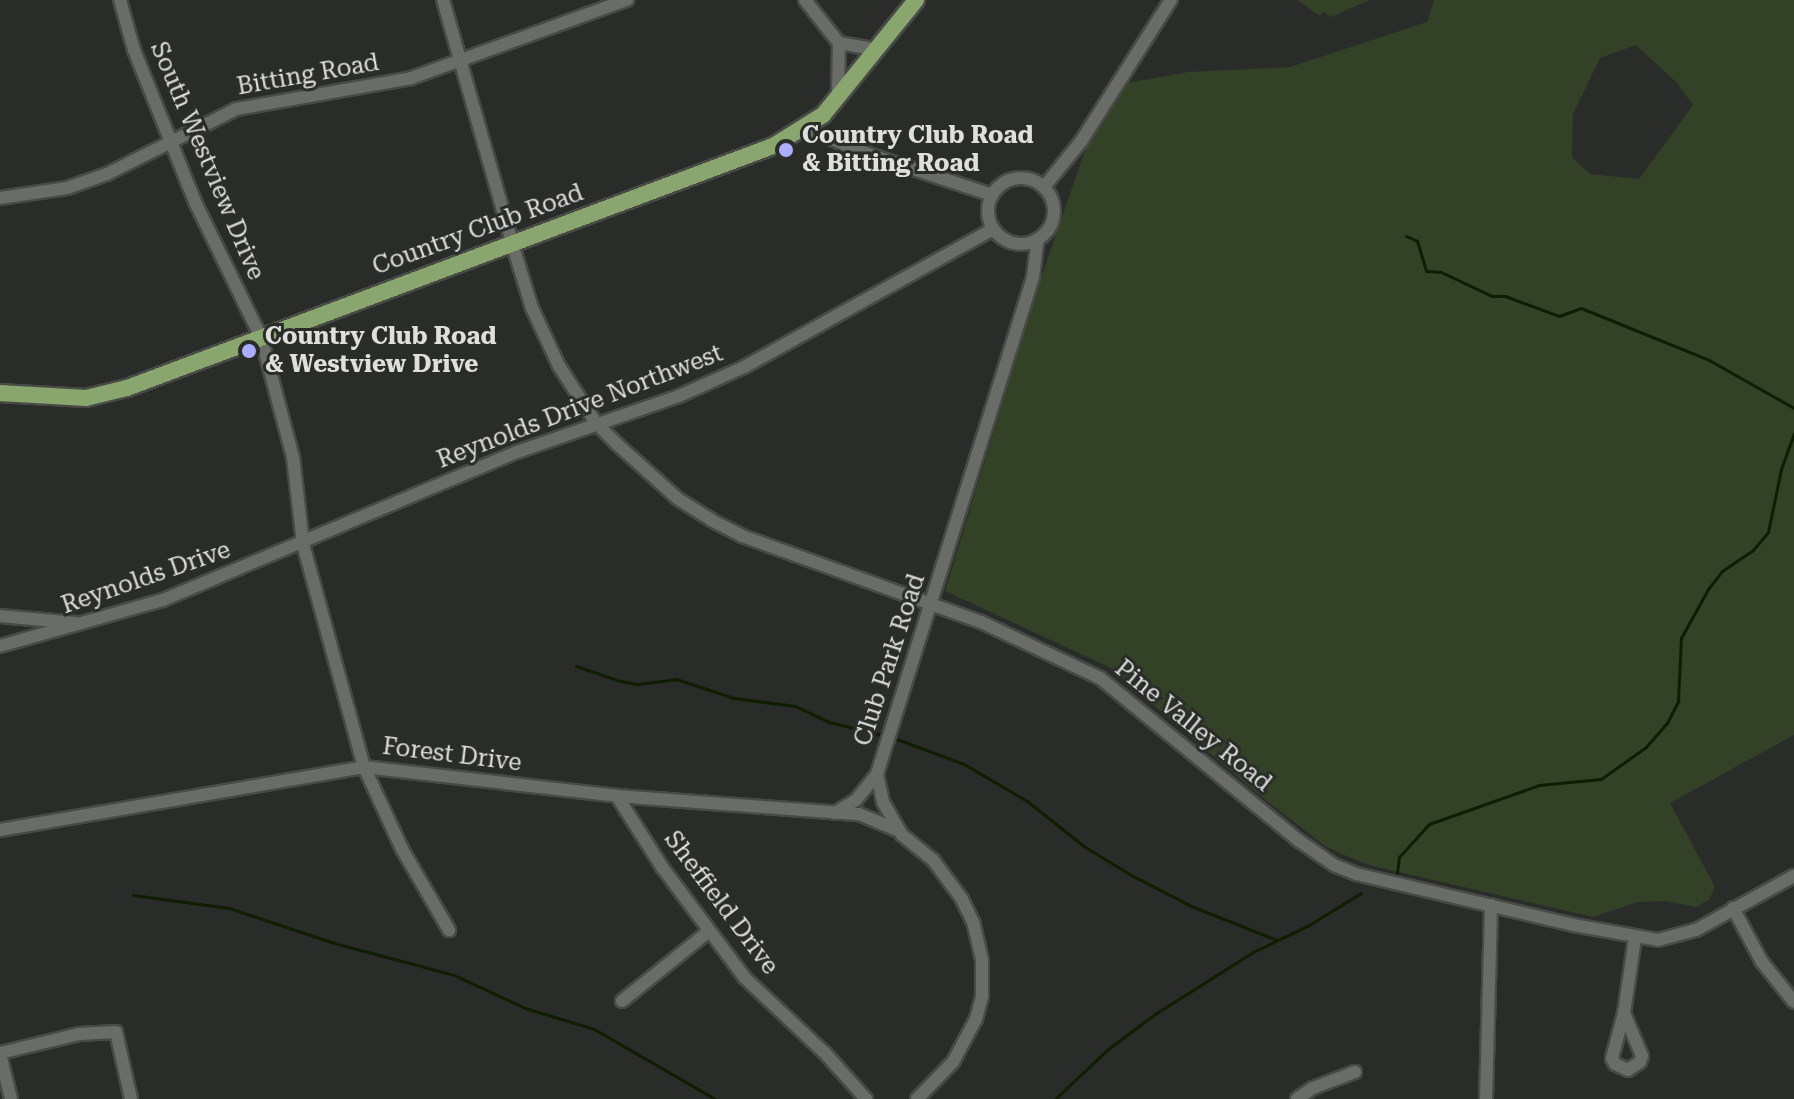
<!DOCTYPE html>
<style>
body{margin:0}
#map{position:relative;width:1794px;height:1099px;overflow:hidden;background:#2a2c29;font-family:"Roboto Serif",serif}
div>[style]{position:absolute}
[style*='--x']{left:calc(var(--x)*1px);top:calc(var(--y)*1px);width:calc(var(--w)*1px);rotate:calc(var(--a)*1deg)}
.green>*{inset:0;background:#334127}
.stream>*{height:3px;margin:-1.5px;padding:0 1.5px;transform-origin:1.5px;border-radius:1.5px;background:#0f1e01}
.roads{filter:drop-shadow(2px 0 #484a46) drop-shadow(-2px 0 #484a46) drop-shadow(0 2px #484a46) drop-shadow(0 -2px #484a46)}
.minor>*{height:12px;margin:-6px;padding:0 6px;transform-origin:6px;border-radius:6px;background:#6a6c68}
.minor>.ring{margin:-6px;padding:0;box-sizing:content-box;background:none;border:12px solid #6a6c68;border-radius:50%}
.major>*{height:16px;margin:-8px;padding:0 8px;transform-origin:8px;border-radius:8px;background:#89a66f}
.dots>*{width:22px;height:22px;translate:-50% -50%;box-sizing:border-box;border:4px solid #2a2c29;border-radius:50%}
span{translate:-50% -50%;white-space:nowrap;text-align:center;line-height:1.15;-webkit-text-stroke:6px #2a2c29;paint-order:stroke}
.street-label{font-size:24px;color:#dfe0de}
.poi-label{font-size:24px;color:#dfe0de;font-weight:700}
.left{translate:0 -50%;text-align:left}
</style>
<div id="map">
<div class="green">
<div style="clip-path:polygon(1297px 0,1370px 0,1331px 17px,1323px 12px,1320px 16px)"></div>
<div style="clip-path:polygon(evenodd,1434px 0,1794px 0,1794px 735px,1670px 803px,1715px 887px,1709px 900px,1696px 907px,1665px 901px,1638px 902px,1593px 917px,1369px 865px,1344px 855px,1325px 846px,1254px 791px,1109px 667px,945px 591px,1039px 284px,1084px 153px,1127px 83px,1188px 72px,1290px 67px,1427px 22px,1434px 0,1636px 45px,1677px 83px,1693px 105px,1639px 179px,1590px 174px,1572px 157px,1573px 114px,1600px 58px,1636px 45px)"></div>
</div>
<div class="stream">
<div style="--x:1406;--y:236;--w:12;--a:24"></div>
<div style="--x:1417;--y:241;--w:31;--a:73"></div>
<div style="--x:1426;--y:271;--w:15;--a:4"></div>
<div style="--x:1441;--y:272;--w:56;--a:25.2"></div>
<div style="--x:1492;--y:296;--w:13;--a:0"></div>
<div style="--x:1505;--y:296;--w:58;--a:20.3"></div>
<div style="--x:1559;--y:316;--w:23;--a:-20"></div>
<div style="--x:1581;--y:308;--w:138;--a:22.1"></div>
<div style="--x:1709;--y:360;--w:98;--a:29.5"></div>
<div style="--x:576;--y:666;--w:46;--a:18.8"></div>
<div style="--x:620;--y:681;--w:17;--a:10"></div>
<div style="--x:637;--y:684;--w:39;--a:-7"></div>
<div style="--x:676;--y:679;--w:61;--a:18.1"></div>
<div style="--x:734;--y:698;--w:62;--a:7.5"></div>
<div style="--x:795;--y:706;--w:38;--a:25"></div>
<div style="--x:829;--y:722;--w:56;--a:13.5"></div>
<div style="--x:894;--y:738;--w:75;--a:20.4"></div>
<div style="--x:964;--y:764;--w:73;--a:30.4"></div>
<div style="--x:1027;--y:801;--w:74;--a:38.4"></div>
<div style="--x:1085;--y:847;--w:54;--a:31.3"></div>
<div style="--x:1131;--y:875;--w:68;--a:27.3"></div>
<div style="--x:1191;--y:906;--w:92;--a:21.6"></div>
<div style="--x:1397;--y:873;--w:16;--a:-83"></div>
<div style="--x:1399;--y:857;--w:45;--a:-47.7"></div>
<div style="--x:1429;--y:824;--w:117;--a:-19.5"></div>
<div style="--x:1539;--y:785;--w:62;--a:-5.5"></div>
<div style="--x:1601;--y:779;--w:55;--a:-35.4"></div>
<div style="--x:1646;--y:747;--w:32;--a:-49"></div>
<div style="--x:1667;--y:723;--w:25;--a:-63"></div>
<div style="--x:1678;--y:701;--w:63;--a:-87.3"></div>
<div style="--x:1681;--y:638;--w:56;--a:-61.1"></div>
<div style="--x:1708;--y:589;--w:23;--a:-52"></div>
<div style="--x:1722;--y:571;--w:37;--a:-34"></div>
<div style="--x:1753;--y:550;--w:23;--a:-50"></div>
<div style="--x:1768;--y:532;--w:64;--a:-78.3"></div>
<div style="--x:1781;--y:469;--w:38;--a:-70"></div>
<div style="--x:133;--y:895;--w:97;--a:7.7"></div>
<div style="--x:229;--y:908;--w:111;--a:18.4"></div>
<div style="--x:334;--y:943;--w:124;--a:14.9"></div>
<div style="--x:454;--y:975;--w:78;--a:24.9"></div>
<div style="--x:525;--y:1008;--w:72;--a:16.9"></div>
<div style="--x:594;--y:1029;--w:140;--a:30"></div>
<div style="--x:1055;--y:1099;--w:73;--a:-43.3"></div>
<div style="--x:1108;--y:1049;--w:59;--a:-36.7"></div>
<div style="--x:1155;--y:1014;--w:116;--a:-32.3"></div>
<div style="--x:1253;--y:952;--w:62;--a:-25.7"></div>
<div style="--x:1309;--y:925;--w:61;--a:-31.6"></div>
</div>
<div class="roads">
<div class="minor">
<div style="--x:120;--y:0;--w:52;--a:74.4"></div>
<div style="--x:134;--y:50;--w:166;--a:68.1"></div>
<div style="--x:196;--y:204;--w:148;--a:64"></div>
<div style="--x:261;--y:337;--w:124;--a:75.1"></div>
<div style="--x:293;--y:457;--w:88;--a:83.4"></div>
<div style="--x:303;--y:544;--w:231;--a:74.7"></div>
<div style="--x:364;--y:767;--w:90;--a:65.1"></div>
<div style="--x:402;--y:849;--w:94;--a:59.9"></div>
<div style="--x:443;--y:0;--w:253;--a:74.1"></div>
<div style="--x:512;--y:243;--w:68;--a:72.9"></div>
<div style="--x:532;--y:308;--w:64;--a:65"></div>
<div style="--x:559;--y:366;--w:68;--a:57"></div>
<div style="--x:596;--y:423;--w:30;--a:45"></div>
<div style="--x:617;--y:444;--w:82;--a:42"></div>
<div style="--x:678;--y:499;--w:39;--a:32"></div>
<div style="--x:711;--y:520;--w:35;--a:27"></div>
<div style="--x:742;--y:536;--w:254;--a:19.8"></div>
<div style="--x:981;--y:622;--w:132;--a:25.2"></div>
<div style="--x:1100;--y:678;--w:256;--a:39.3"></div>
<div style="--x:1298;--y:840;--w:44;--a:34.8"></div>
<div style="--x:1334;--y:865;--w:24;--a:22"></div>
<div style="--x:1356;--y:874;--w:223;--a:13.2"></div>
<div style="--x:1573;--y:925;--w:86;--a:10"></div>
<div style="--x:1658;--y:940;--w:39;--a:-15"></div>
<div style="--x:1696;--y:930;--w:112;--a:-28.9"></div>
<div style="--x:805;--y:0;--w:55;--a:51.7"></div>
<div style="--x:839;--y:43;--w:53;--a:91.1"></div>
<div style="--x:839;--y:43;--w:39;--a:10"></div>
<div style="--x:806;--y:128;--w:61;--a:23.2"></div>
<div style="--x:862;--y:152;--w:137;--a:18.3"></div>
<div class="ring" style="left:988px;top:178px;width:54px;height:54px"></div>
<div style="--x:1044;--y:187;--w:60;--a:-51"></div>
<div style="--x:1082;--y:140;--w:166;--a:-57.6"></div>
<div style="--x:0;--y:198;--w:68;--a:-8.5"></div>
<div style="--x:67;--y:188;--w:42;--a:-19.3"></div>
<div style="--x:107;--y:174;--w:144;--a:-26.7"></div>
<div style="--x:236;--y:109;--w:178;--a:-10"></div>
<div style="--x:411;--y:78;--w:230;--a:-19.9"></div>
<div style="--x:0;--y:616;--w:76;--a:5.3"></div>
<div style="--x:0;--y:646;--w:169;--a:-15.8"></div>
<div style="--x:163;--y:600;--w:384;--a:-22.7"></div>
<div style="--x:517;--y:452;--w:171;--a:-19.1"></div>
<div style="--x:679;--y:396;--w:71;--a:-24"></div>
<div style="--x:744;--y:367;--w:285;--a:-29"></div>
<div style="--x:617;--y:796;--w:84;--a:57.6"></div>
<div style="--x:662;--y:867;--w:139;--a:53.2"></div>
<div style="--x:745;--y:978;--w:110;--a:43.2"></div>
<div style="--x:825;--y:1053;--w:62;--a:48.3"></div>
<div style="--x:835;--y:813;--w:25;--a:-32"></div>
<div style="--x:856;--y:800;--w:33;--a:-51"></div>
<div style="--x:0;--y:830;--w:369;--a:-9.8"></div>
<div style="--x:364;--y:767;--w:255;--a:6.5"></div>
<div style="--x:617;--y:796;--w:243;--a:4.3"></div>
<div style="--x:859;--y:814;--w:41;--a:22.8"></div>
<div style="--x:1733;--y:908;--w:61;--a:61.8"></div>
<div style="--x:1762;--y:962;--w:51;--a:51.3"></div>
<div style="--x:622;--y:1001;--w:112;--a:-38.8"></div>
<div style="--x:1624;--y:1013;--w:47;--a:104.9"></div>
<div style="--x:1612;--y:1058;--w:7;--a:63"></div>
<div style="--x:1615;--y:1064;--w:14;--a:25"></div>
<div style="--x:1628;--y:1070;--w:14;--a:-34"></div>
<div style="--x:1640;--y:1062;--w:6;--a:-72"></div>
<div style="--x:1642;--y:1056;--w:47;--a:-112.7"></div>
<div style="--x:1624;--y:1013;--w:76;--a:-81.7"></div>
<div style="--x:0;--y:1053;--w:81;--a:-13.5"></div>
<div style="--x:79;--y:1034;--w:37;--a:-3"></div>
<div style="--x:116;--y:1032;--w:69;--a:77.4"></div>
<div style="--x:0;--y:1054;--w:46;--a:76.3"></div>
<div style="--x:917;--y:1099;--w:52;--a:-45.8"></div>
<div style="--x:953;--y:1062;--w:49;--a:-61.9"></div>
<div style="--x:976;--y:1019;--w:24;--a:-75"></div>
<div style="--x:982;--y:996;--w:36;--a:-90"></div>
<div style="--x:982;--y:960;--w:37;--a:-103"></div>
<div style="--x:974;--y:924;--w:28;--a:-116"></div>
<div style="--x:962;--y:899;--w:49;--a:-126.6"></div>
<div style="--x:933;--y:860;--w:40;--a:-141"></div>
<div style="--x:902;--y:835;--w:38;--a:-120"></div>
<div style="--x:883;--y:802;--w:29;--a:-102"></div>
<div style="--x:877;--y:774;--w:521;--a:-72.57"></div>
<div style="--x:1033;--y:277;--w:38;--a:-83"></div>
<div style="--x:1297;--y:1099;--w:19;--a:-35"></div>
<div style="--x:1313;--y:1088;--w:45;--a:-20.9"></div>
<div style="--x:1486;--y:1099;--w:194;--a:-88.5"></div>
</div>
<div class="major">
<div style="--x:0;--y:393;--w:86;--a:3.3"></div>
<div style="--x:86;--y:398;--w:42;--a:-13.7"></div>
<div style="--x:127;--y:388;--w:690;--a:-20.54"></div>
<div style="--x:773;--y:146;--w:59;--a:-31.8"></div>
<div style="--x:823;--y:115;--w:148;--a:-51"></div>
</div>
</div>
<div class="dots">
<div style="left:786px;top:150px;background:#abaffb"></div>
<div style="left:249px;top:351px;background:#abaffb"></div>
</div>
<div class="street-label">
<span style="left:308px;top:75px;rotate:-10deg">Bitting Road</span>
<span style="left:207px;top:161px;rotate:67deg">South Westview Drive</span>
<span style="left:478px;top:230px;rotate:-20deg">Country Club Road</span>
<span style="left:580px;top:407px;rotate:-21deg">Reynolds Drive Northwest</span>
<span style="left:146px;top:578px;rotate:-19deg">Reynolds Drive</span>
<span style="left:890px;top:660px;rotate:-72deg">Club Park Road</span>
<span style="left:1193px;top:726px;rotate:39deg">Pine Valley Road</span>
<span style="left:452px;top:755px;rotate:7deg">Forest Drive</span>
<span style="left:721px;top:903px;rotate:53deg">Sheffield Drive</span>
</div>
<div class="poi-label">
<span class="left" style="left:802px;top:150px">Country Club Road<br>&amp; Bitting Road</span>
<span class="left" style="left:265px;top:351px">Country Club Road<br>&amp; Westview Drive</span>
</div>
</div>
